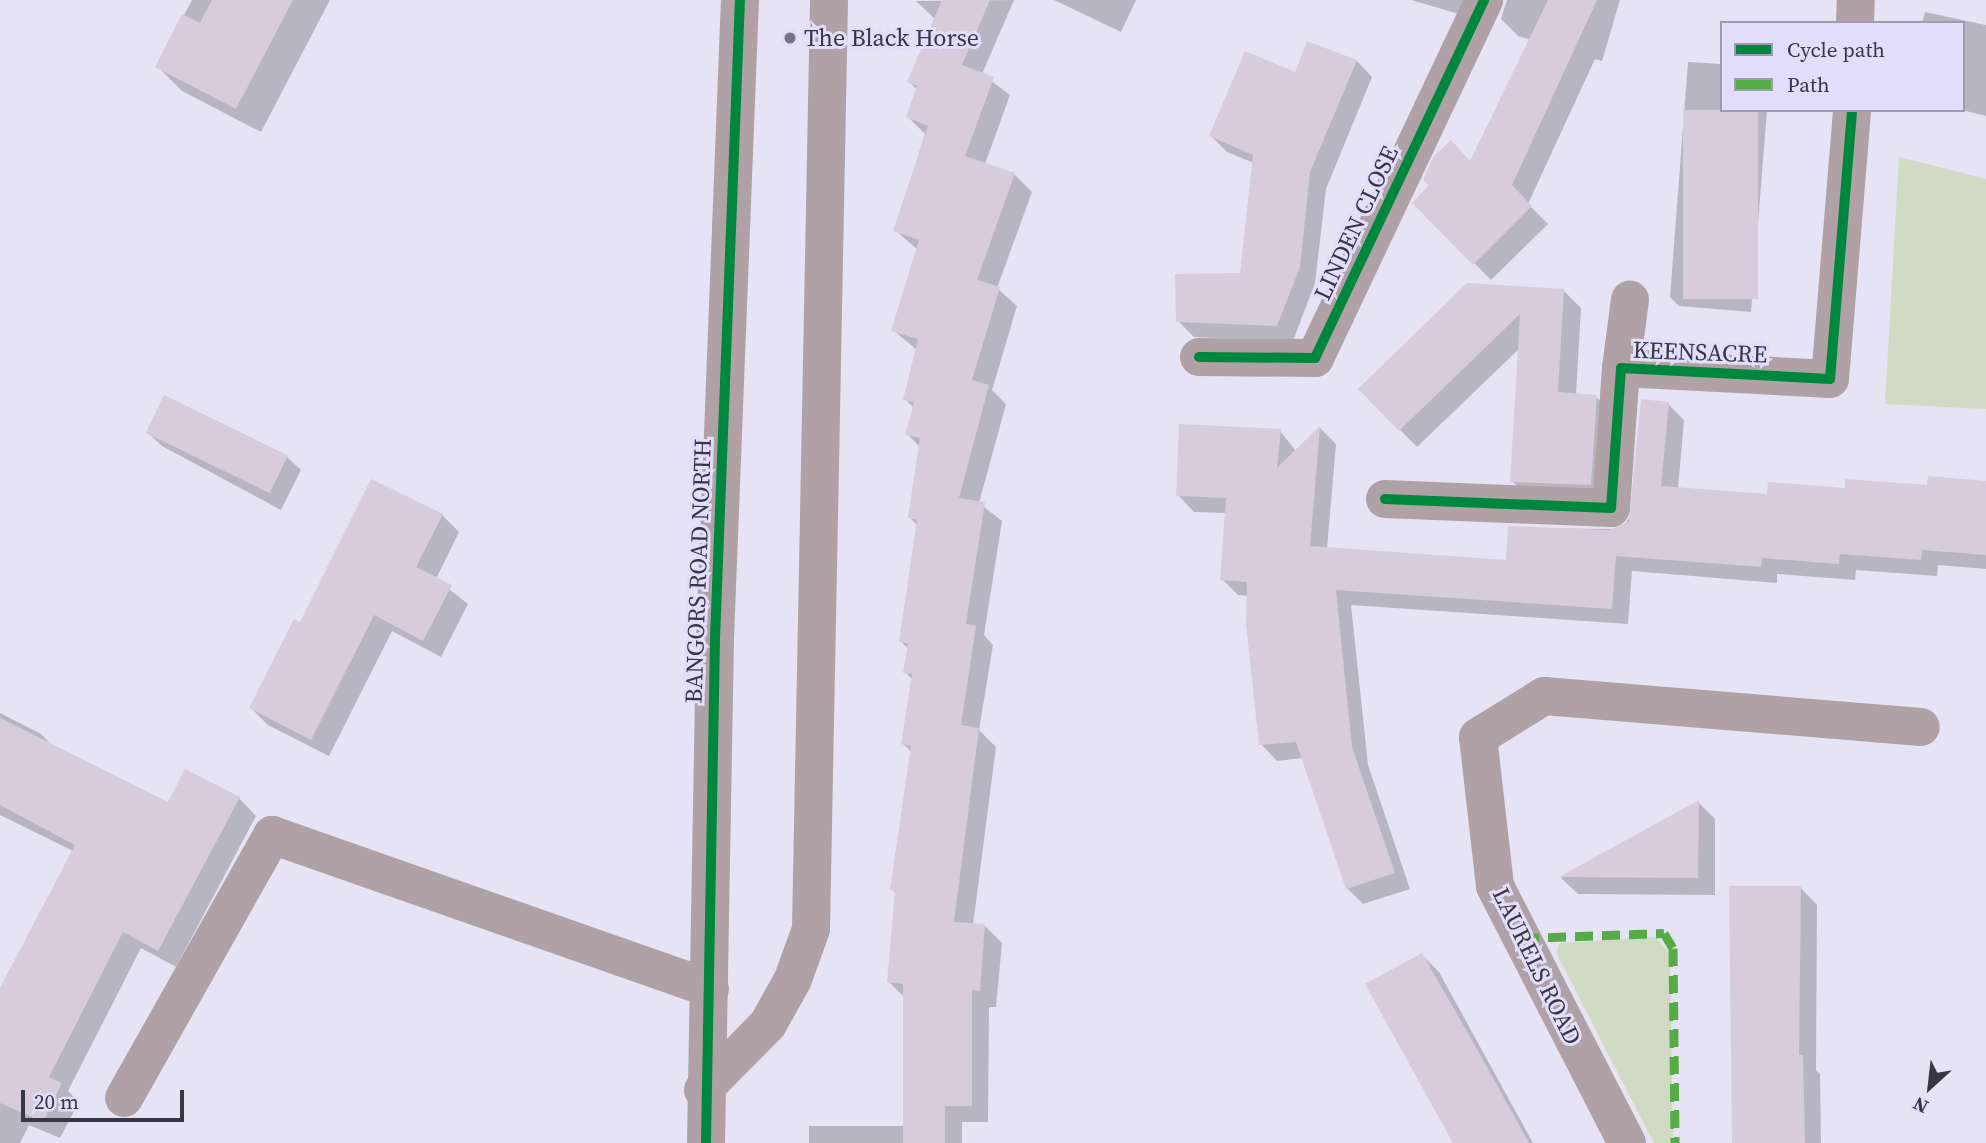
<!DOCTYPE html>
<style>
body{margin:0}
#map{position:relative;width:1986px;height:1143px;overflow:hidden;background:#e6e3f4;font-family:"Source Serif 4",serif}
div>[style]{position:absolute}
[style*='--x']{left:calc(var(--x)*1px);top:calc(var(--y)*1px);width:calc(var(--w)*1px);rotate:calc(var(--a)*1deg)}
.green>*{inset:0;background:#d1dac2}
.shadow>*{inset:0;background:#0003}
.building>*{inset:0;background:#d8cbdb;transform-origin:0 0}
.minor>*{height:38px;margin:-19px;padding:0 19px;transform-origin:19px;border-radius:19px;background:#afa1a5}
.quiet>*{height:9px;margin-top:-4.5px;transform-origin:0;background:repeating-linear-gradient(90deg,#55ac47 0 18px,transparent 0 27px)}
.cycleway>*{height:10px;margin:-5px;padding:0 5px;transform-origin:5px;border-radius:5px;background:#00873e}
.dots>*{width:19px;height:19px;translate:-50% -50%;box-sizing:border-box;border:4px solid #e2ddfa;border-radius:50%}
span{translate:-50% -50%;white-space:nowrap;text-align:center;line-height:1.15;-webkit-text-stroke:6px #e2ddfa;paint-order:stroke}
.poi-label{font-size:24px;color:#383644}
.left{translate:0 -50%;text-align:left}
.street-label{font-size:24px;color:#383644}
.legend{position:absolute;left:1720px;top:21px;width:245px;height:91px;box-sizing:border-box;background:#e2ddfa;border:2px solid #9e9ab1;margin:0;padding:9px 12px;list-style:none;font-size:21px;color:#383644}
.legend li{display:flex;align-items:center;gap:14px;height:35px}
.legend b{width:35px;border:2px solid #9e9ab1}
.north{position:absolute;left:1895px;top:1052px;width:70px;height:70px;-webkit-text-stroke:5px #e2ddfa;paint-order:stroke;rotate:207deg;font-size:19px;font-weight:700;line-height:28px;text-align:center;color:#383644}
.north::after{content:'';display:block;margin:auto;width:24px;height:32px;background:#383644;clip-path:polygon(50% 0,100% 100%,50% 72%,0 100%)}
.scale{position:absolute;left:21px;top:1090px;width:163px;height:32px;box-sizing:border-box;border:4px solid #383644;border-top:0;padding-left:9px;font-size:21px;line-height:24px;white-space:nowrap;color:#383644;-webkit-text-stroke:5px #e2ddfa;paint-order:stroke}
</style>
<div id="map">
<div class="green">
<div style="clip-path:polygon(1899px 157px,1986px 179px,1986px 409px,1885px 404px)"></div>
<div style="clip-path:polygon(1656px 937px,1670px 954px,1673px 1143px,1654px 1143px,1556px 953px,1560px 943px)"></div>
</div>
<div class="shadow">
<div style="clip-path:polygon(192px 0,330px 0,261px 132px,182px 91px,157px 66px)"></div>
<div style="clip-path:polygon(1014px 0,982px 74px,1010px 95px,985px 164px,1014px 174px,1032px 192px,997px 288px,1017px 306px,992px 390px,1006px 404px,979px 503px,1002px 521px,984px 635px,993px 645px,979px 730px,996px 747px,973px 925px,985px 926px,1002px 943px,996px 1007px,989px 1007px,988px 1122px,962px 1122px,962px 1143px,809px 1143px,809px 1126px,905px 1126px,905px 998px,889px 982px,896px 894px,892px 889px,912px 752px,903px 744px,913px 680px,905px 672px,908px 649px,901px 641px,918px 526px,910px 518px,920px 447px,907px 434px,914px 408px,905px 399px,917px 350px,893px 330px,918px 250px,895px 230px,925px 134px,908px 117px,918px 90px,909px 82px,935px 19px,916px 1px)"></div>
<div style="clip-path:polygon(1054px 0,1136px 0,1121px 32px)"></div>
<div style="clip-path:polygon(1411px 0,1488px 0,1476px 19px)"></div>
<div style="clip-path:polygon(1507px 0,1620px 0,1602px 61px,1595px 59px,1528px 204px,1548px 224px,1491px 280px,1415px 203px,1471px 163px,1531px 40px,1518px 36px,1501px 19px)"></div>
<div style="clip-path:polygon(1925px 12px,1986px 25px,1986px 116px,1962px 110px,1963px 23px,1922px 23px)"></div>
<div style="clip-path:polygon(1308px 43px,1357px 61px,1372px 77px,1326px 189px,1315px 283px,1293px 341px,1194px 337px,1178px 321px,1241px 274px,1254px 163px,1227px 152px,1211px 136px,1296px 74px)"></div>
<div style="clip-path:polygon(1688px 62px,1722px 64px,1722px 110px,1767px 110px,1751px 312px,1679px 306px,1670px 297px)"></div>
<div style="clip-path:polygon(1563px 290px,1581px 308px,1576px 395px,1596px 397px,1614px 414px,1607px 502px,1530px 499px,1512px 481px,1520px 348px,1417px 447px,1360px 389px)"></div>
<div style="clip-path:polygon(1668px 404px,1684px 420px,1678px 489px,1768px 496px,1986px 482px,1986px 569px,1938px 565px,1937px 576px,1856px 570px,1855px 580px,1777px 574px,1777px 583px,1632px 571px,1628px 624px,1351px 605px,1368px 765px,1410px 889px,1363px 904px,1347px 888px,1303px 758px,1277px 761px,1261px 744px,1249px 596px,1238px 595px,1222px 579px,1226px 513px,1194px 512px,1178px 495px,1280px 431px,1296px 451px,1320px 428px,1336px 444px,1327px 549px,1508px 562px,1510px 528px,1621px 529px,1635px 510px)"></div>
<div style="clip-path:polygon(147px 432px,286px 456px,301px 470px,281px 510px,162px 446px)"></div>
<div style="clip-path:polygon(442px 515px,459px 532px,436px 579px,468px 604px,441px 657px,392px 631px,329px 756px,268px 725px,251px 708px,301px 625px)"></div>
<div style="clip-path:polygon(0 713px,41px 734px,54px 747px,169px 804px,239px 798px,256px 816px,176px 967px,141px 948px,68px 1091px,79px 1102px,60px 1138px,29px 1125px,20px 1143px,0 1143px,0 990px,73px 851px,0 815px)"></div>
<div style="clip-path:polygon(1698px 802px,1715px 819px,1715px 895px,1578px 894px,1561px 878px)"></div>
<div style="clip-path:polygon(1800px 887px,1817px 905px,1816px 1070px,1820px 1074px,1821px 1143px,1733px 1143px)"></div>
<div style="clip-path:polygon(1422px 955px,1439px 972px,1533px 1143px,1454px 1143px)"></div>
</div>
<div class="building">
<div style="clip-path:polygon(212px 0,293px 0,236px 109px,155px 67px,182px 14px,200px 23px)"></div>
<div style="clip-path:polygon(942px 0,990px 0,962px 65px,994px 77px,965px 156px,1015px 173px,977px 280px,1000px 287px,972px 380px,989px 385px,959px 498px,985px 502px,966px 624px,976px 626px,961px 725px,979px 728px,954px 922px,985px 924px,980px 991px,972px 990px,972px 1106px,945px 1106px,945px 1143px,903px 1143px,903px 984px,887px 982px,895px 891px,890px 890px,911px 746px,901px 744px,912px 674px,903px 673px,908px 643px,899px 642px,917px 520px,908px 518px,920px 438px,905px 435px,914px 402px,903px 400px,918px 339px,891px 331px,919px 240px,893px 231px,928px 126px,906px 117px,917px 86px,907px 82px)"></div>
<div style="clip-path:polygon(1548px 0,1597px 0,1512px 185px,1532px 206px,1473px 265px,1412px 203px,1429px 185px,1423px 180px,1434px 156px,1451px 140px,1470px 161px)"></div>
<div style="clip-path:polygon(1307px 41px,1357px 60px,1310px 172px,1300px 267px,1277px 326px,1176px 322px,1175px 274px,1240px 273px,1253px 155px,1209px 136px,1245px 51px,1295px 72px)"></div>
<div style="left:1683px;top:110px;width:75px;height:189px"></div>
<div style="clip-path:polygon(1467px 283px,1564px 289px,1558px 392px,1597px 395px,1591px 485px,1510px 482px,1520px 314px,1399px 431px,1358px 389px)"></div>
<div style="left:164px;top:395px;width:138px;height:42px;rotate:26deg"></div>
<div style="clip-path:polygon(1641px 399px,1669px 402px,1661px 486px,1767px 494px,1768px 482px,1845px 488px,1845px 479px,1927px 485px,1928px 476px,1986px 481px,1986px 555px,1922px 550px,1921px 560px,1840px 554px,1839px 564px,1762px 558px,1761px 567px,1616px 556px,1612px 609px,1336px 590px,1352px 747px,1395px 873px,1346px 889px,1296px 742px,1259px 745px,1246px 623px,1247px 582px,1220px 580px,1226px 498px,1176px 496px,1179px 424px,1281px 429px,1277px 468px,1320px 426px,1310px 546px,1506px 560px,1508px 526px,1610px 530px,1629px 521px)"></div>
<div style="clip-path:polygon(371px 479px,443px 514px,416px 567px,452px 585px,423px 641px,374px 615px,311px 740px,249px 708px,294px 619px,300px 622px)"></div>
<div style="clip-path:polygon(0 718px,168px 802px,185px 769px,240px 797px,158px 951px,123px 932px,49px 1077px,62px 1083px,43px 1122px,0 1103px,0 988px,75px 845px,0 805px)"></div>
<div style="clip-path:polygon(1699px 800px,1698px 878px,1559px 877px)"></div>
<div style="clip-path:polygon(1729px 886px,1801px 886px,1799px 1055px,1803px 1055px,1805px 1143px,1732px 1143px)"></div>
<div style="clip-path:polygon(1422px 953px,1469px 1035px,1529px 1143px,1453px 1143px,1365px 984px)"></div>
</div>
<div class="minor">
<div style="--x:1855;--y:23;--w:23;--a:-88"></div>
<div style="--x:1199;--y:357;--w:116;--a:0.5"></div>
<div style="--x:1315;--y:358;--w:396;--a:-64.7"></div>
<div style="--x:1621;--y:368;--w:69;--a:-82.5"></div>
<div style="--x:1385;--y:499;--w:226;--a:2.3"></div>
<div style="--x:1611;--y:508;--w:140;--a:-85.9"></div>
<div style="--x:1621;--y:368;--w:209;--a:3"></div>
<div style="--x:1830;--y:379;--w:270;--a:-85.3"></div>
<div style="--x:703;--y:1090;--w:93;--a:-45.4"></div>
<div style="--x:768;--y:1024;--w:51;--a:-60.9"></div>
<div style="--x:793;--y:979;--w:53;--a:-70.2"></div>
<div style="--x:811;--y:929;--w:929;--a:-88.89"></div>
<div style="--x:124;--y:1098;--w:302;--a:-60.6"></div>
<div style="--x:272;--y:835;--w:464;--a:19.3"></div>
<div style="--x:706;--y:1143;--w:505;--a:-88.98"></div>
<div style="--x:715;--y:638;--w:638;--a:-87.76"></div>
<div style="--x:1627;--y:1143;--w:289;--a:-117.2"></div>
<div style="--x:1495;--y:886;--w:150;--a:-96.5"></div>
<div style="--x:1478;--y:737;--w:78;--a:-31.8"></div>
<div style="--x:1544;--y:696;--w:378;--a:4.7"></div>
</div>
<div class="quiet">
<div style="--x:1521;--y:938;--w:143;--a:-2"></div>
<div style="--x:1664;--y:933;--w:17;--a:59"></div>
<div style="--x:1673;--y:948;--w:195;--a:89.4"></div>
</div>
<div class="cycleway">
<div style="--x:1199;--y:357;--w:116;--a:0.5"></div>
<div style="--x:1315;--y:358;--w:396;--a:-64.7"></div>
<div style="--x:1385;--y:499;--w:226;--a:2.3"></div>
<div style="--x:1611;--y:508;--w:140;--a:-85.9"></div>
<div style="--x:1621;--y:368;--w:209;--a:3"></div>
<div style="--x:1830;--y:379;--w:270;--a:-85.3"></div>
<div style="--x:706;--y:1143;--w:505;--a:-88.98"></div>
<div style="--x:715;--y:638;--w:638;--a:-87.76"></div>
</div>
<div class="dots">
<div style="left:790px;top:38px;background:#757382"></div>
</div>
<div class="poi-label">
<span class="left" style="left:804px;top:38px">The Black Horse</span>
</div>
<div class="street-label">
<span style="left:1356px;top:223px;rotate:-65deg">LINDEN CLOSE</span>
<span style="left:1700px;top:352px;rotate:2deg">KEENSACRE</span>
<span style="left:698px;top:571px;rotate:-88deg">BANGORS ROAD NORTH</span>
<span style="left:1537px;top:966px;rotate:64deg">LAURELS ROAD</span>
</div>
<ul class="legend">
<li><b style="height:9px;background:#00873e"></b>Cycle path</li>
<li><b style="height:9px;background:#55ac47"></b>Path</li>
</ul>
<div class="north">N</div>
<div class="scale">20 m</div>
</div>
